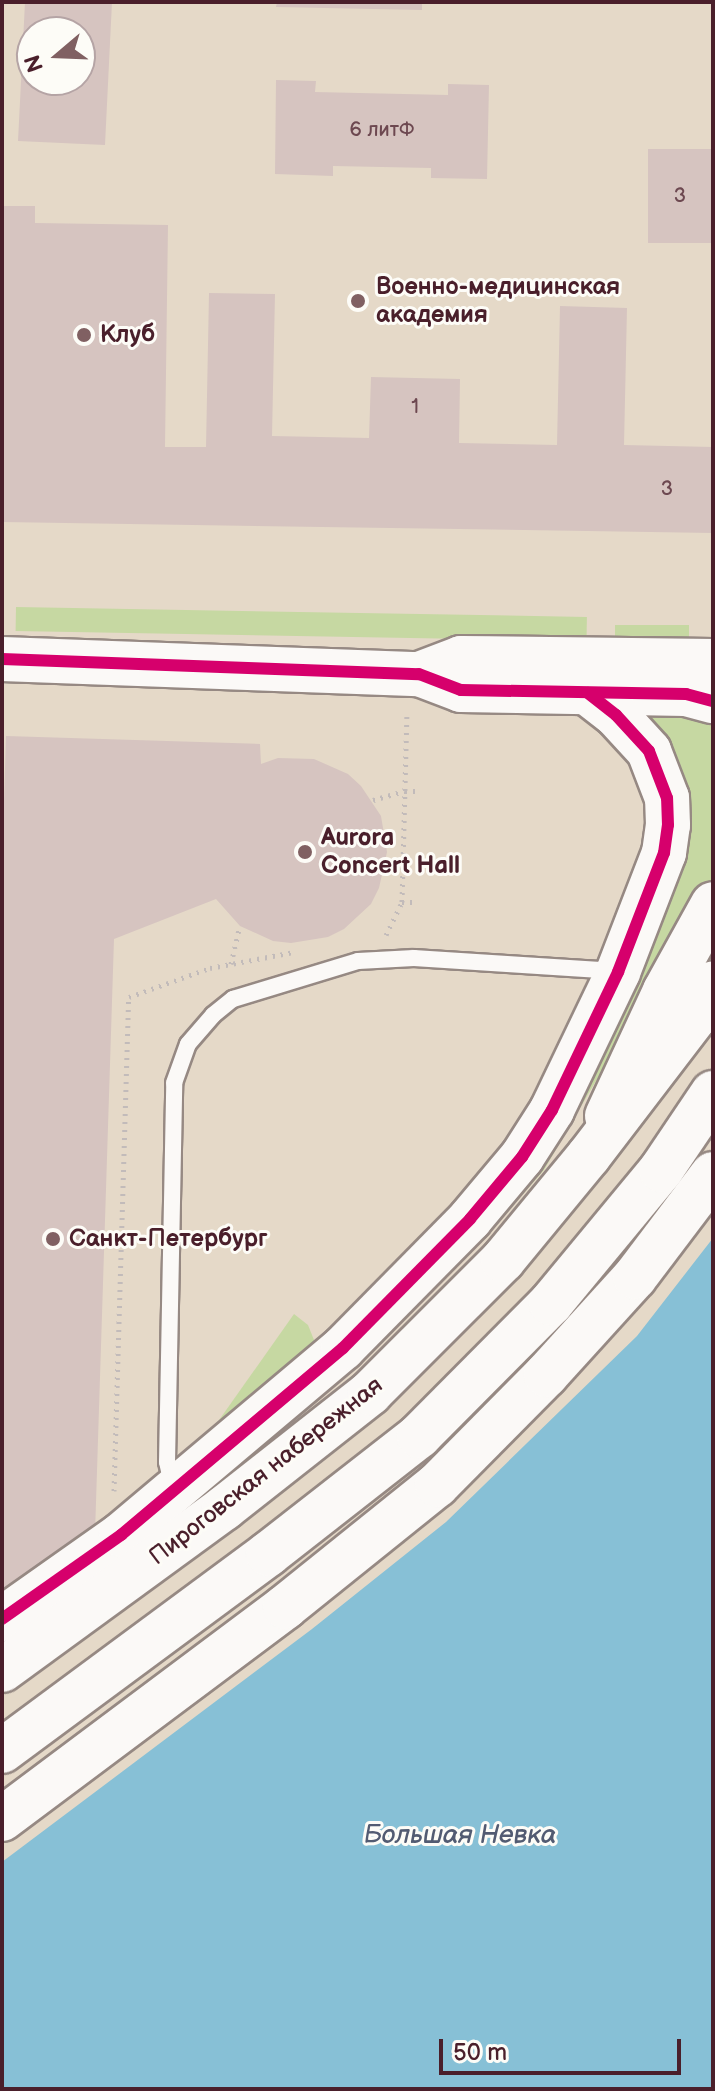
<!DOCTYPE html>
<meta charset="utf-8">
<style>
body{margin:0}
#map{position:relative;width:715px;height:2091px;overflow:hidden;background:#e5d9c8;font-family:"Balsamiq Sans",sans-serif}
div>[style]{position:absolute}
[style*='--x']{left:calc(var(--x)*1px);top:calc(var(--y)*1px);width:calc(var(--w)*1px);rotate:calc(var(--a)*1deg)}
.green>*{inset:0;background:#c6d8a2;transform-origin:0 0}
.water>*{inset:0;background:#87c0d6}
.building>*{inset:0;background:#d6c4c0;transform-origin:0 0}
.path>*{height:5px;margin-top:-2.5px;transform-origin:0;background:repeating-linear-gradient(90deg,#c2bbba 0 2px,transparent 0 8px)}
.roads{filter:drop-shadow(2px 0 #968983) drop-shadow(-2px 0 #968983) drop-shadow(0 2px #968983) drop-shadow(0 -2px #968983)}
.lane>*{height:16px;margin:-8px;padding:0 8px;transform-origin:8px;border-radius:8px;background:#fbf9f7}
.secondary>*{height:44px;margin:-22px;padding:0 22px;transform-origin:22px;border-radius:22px;background:#fbf9f7}
.primary>*{height:44px;margin:-22px;padding:0 22px;transform-origin:22px;border-radius:22px;background:#fbf9f7}
.cycleway>*{height:12px;margin:-6px;padding:0 6px;transform-origin:6px;border-radius:6px;background:#d6006c}
.dots>*{width:22px;height:22px;translate:-50% -50%;box-sizing:border-box;border:4px solid #fdfcf7;border-radius:50%}
span{translate:-50% -50%;white-space:nowrap;text-align:center;line-height:1.15;-webkit-text-stroke:6px #fdfcf7;paint-order:stroke}
.number-label{font-size:20px;color:#6d4850}
.number-label span{-webkit-text-stroke-width:0}
.poi-label{font-size:24px;color:#4a1f2b;font-weight:700}
.left{translate:0 -50%;text-align:left}
.street-label{font-size:24px;color:#4a1f2b}
.water-label{font-size:26px;color:#525b72;font-style:italic}
.frame{position:absolute;inset:0;border:4px solid #4a1f2b;pointer-events:none}
.north{position:absolute;left:16px;top:16px;width:80px;height:80px;box-sizing:border-box;background:#fdfcf7;border:2px solid #b5a4a5;border-radius:50%;rotate:251deg;font-size:22px;font-weight:700;line-height:32px;text-align:center;color:#4a1f2b}
.north::after{content:'';display:block;margin:auto;width:28px;height:36px;background:#806062;clip-path:polygon(50% 0,100% 100%,50% 72%,0 100%)}
.scale{position:absolute;left:439px;top:2039px;width:242px;height:36px;box-sizing:border-box;border:4px solid #4a1f2b;border-top:0;padding-left:10px;font-size:24px;line-height:28px;white-space:nowrap;color:#4a1f2b;-webkit-text-stroke:6px #fdfcf7;paint-order:stroke}
</style>
<div id="map">
<div class="green">
<div style="left:16px;top:607px;width:571px;height:24px;rotate:1deg"></div>
<div style="left:615px;top:625px;width:74px;height:18px"></div>
<div style="clip-path:polygon(638px 711px,713px 717px,713px 880px,544px 1170px,486px 1237px,480px 1231px,678px 855px)"></div>
<div style="clip-path:polygon(294px 1314px,308px 1325px,316px 1345px,205px 1440px)"></div>
</div>
<div class="water">
<div style="clip-path:polygon(713px 1238px,713px 2089px,2px 2089px,2px 1862px,312px 1629px,446px 1522px,637px 1336px)"></div>
</div>
<div class="building">
<div style="clip-path:polygon(evenodd,25px 2px,112px 2px,105px 145px,18px 141px,25px 2px,32px 32px,80px 32px,80px 80px,32px 80px,32px 32px)"></div>
<div style="clip-path:polygon(277px 2px,422px 2px,422px 10px,276px 7px)"></div>
<div style="clip-path:polygon(276px 80px,316px 81px,315px 92px,448px 95px,448px 84px,489px 85px,487px 179px,431px 178px,431px 168px,333px 166px,333px 176px,275px 174px)"></div>
<div style="left:648px;top:149px;width:65px;height:94px"></div>
<div style="clip-path:polygon(2px 206px,35px 206px,35px 223px,168px 225px,165px 447px,206px 447px,209px 293px,275px 294px,272px 436px,369px 438px,371px 377px,460px 379px,459px 443px,557px 445px,560px 306px,627px 308px,624px 445px,713px 447px,713px 533px,2px 522px)"></div>
<div style="clip-path:polygon(6px 736px,260px 744px,261px 764px,278px 758px,314px 759px,348px 774px,361px 786px,381px 816px,387px 852px,379px 888px,371px 904px,344px 929px,328px 937px,291px 943px,273px 941px,240px 926px,216px 899px,114px 939px,95px 1534px,2px 1596px,2px 866px)"></div>
</div>
<div class="path">
<div style="--x:373;--y:800;--w:33;--a:-16"></div>
<div style="--x:405;--y:791;--w:15;--a:0"></div>
<div style="--x:402;--y:902;--w:15;--a:0"></div>
<div style="--x:386;--y:935;--w:37;--a:-64"></div>
<div style="--x:402;--y:902;--w:186;--a:-88.5"></div>
<div style="--x:231;--y:964;--w:39;--a:-77"></div>
<div style="--x:114;--y:1491;--w:494;--a:-88.3"></div>
<div style="--x:129;--y:997;--w:86;--a:-19.7"></div>
<div style="--x:210;--y:968;--w:86;--a:-10.8"></div>
</div>
<div class="roads">
<div class="lane">
<div style="--x:173;--y:1488;--w:27;--a:-103"></div>
<div style="--x:167;--y:1462;--w:379;--a:-88.9"></div>
<div style="--x:174;--y:1083;--w:41;--a:-70.3"></div>
<div style="--x:188;--y:1044;--w:38;--a:-49"></div>
<div style="--x:213;--y:1015;--w:26;--a:-39"></div>
<div style="--x:233;--y:999;--w:131;--a:-16.9"></div>
<div style="--x:358;--y:961;--w:56;--a:-3.1"></div>
<div style="--x:414;--y:958;--w:202;--a:3.7"></div>
</div>
<div class="secondary">
<div style="--x:2;--y:659;--w:417;--a:2.1"></div>
<div style="--x:419;--y:674;--w:45;--a:20.9"></div>
<div style="--x:461;--y:690;--w:225;--a:1"></div>
<div style="--x:686;--y:694;--w:28;--a:15"></div>
<div style="--x:419;--y:674;--w:45;--a:-20.9"></div>
<div style="--x:461;--y:658;--w:252;--a:0.7"></div>
<div style="--x:607;--y:1116;--w:138;--a:-65.1"></div>
<div style="--x:665;--y:991;--w:99;--a:-61.1"></div>
<div style="--x:2;--y:1619;--w:146;--a:-35.2"></div>
<div style="--x:121;--y:1535;--w:290;--a:-40.1"></div>
<div style="--x:343;--y:1348;--w:181;--a:-45.4"></div>
<div style="--x:470;--y:1219;--w:81;--a:-50"></div>
<div style="--x:522;--y:1157;--w:56;--a:-57.4"></div>
<div style="--x:552;--y:1110;--w:153;--a:-64.4"></div>
<div style="--x:618;--y:972;--w:128;--a:-68.9"></div>
<div style="--x:664;--y:853;--w:28;--a:-82"></div>
<div style="--x:668;--y:825;--w:27;--a:-92"></div>
<div style="--x:667;--y:798;--w:50;--a:-111"></div>
<div style="--x:649;--y:751;--w:49;--a:-132.5"></div>
<div style="--x:616;--y:715;--w:36;--a:-142"></div>
<div style="--x:2;--y:1819;--w:354;--a:-36.8"></div>
<div style="--x:285;--y:1607;--w:195;--a:-38.8"></div>
<div style="--x:437;--y:1485;--w:155;--a:-45.3"></div>
<div style="--x:546;--y:1375;--w:132;--a:-47.8"></div>
<div style="--x:635;--y:1277;--w:129;--a:-52.9"></div>
</div>
<div class="primary">
<div style="--x:2;--y:1670;--w:275;--a:-36.1"></div>
<div style="--x:224;--y:1508;--w:186;--a:-38.2"></div>
<div style="--x:370;--y:1393;--w:188;--a:-45"></div>
<div style="--x:503;--y:1260;--w:134;--a:-50.5"></div>
<div style="--x:588;--y:1157;--w:176;--a:-52.6"></div>
<div style="--x:695;--y:1017;--w:38;--a:-62"></div>
<div style="--x:2;--y:1751;--w:331;--a:-36.5"></div>
<div style="--x:268;--y:1554;--w:192;--a:-38"></div>
<div style="--x:419;--y:1436;--w:187;--a:-45.2"></div>
<div style="--x:551;--y:1303;--w:173;--a:-50.4"></div>
<div style="--x:661;--y:1170;--w:93;--a:-56"></div>
</div>
</div>
<div class="cycleway">
<div style="--x:2;--y:659;--w:417;--a:2.1"></div>
<div style="--x:419;--y:674;--w:45;--a:20.9"></div>
<div style="--x:461;--y:690;--w:225;--a:1"></div>
<div style="--x:686;--y:694;--w:28;--a:15"></div>
<div style="--x:2;--y:1619;--w:146;--a:-35.2"></div>
<div style="--x:121;--y:1535;--w:290;--a:-40.1"></div>
<div style="--x:343;--y:1348;--w:181;--a:-45.4"></div>
<div style="--x:470;--y:1219;--w:81;--a:-50"></div>
<div style="--x:522;--y:1157;--w:56;--a:-57.4"></div>
<div style="--x:552;--y:1110;--w:153;--a:-64.4"></div>
<div style="--x:618;--y:972;--w:128;--a:-68.9"></div>
<div style="--x:664;--y:853;--w:28;--a:-82"></div>
<div style="--x:668;--y:825;--w:27;--a:-92"></div>
<div style="--x:667;--y:798;--w:50;--a:-111"></div>
<div style="--x:649;--y:751;--w:49;--a:-132.5"></div>
<div style="--x:616;--y:715;--w:36;--a:-142"></div>
</div>
<div class="dots">
<div style="left:358px;top:301px;background:#806062"></div>
<div style="left:84px;top:335px;background:#806062"></div>
<div style="left:305px;top:852px;background:#806062"></div>
<div style="left:53px;top:1239px;background:#806062"></div>
</div>
<div class="number-label">
<span style="left:382px;top:130px">6 литФ</span>
<span style="left:680px;top:196px">3</span>
<span style="left:415px;top:407px">1</span>
<span style="left:667px;top:489px">3</span>
</div>
<div class="poi-label">
<span class="left" style="left:376px;top:301px">Военно-медицинская<br>академия</span>
<span class="left" style="left:100px;top:335px">Клуб</span>
<span class="left" style="left:321px;top:852px">Aurora<br>Concert Hall</span>
<span class="left" style="left:69px;top:1239px">Санкт-Петербург</span>
</div>
<div class="street-label">
<span style="left:266px;top:1471px;rotate:-38deg">Пироговская набережная</span>
</div>
<div class="water-label">
<span style="left:460px;top:1836px">Большая Невка</span>
</div>
<div class="frame"></div>
<div class="north">N</div>
<div class="scale">50 m</div>
</div>
